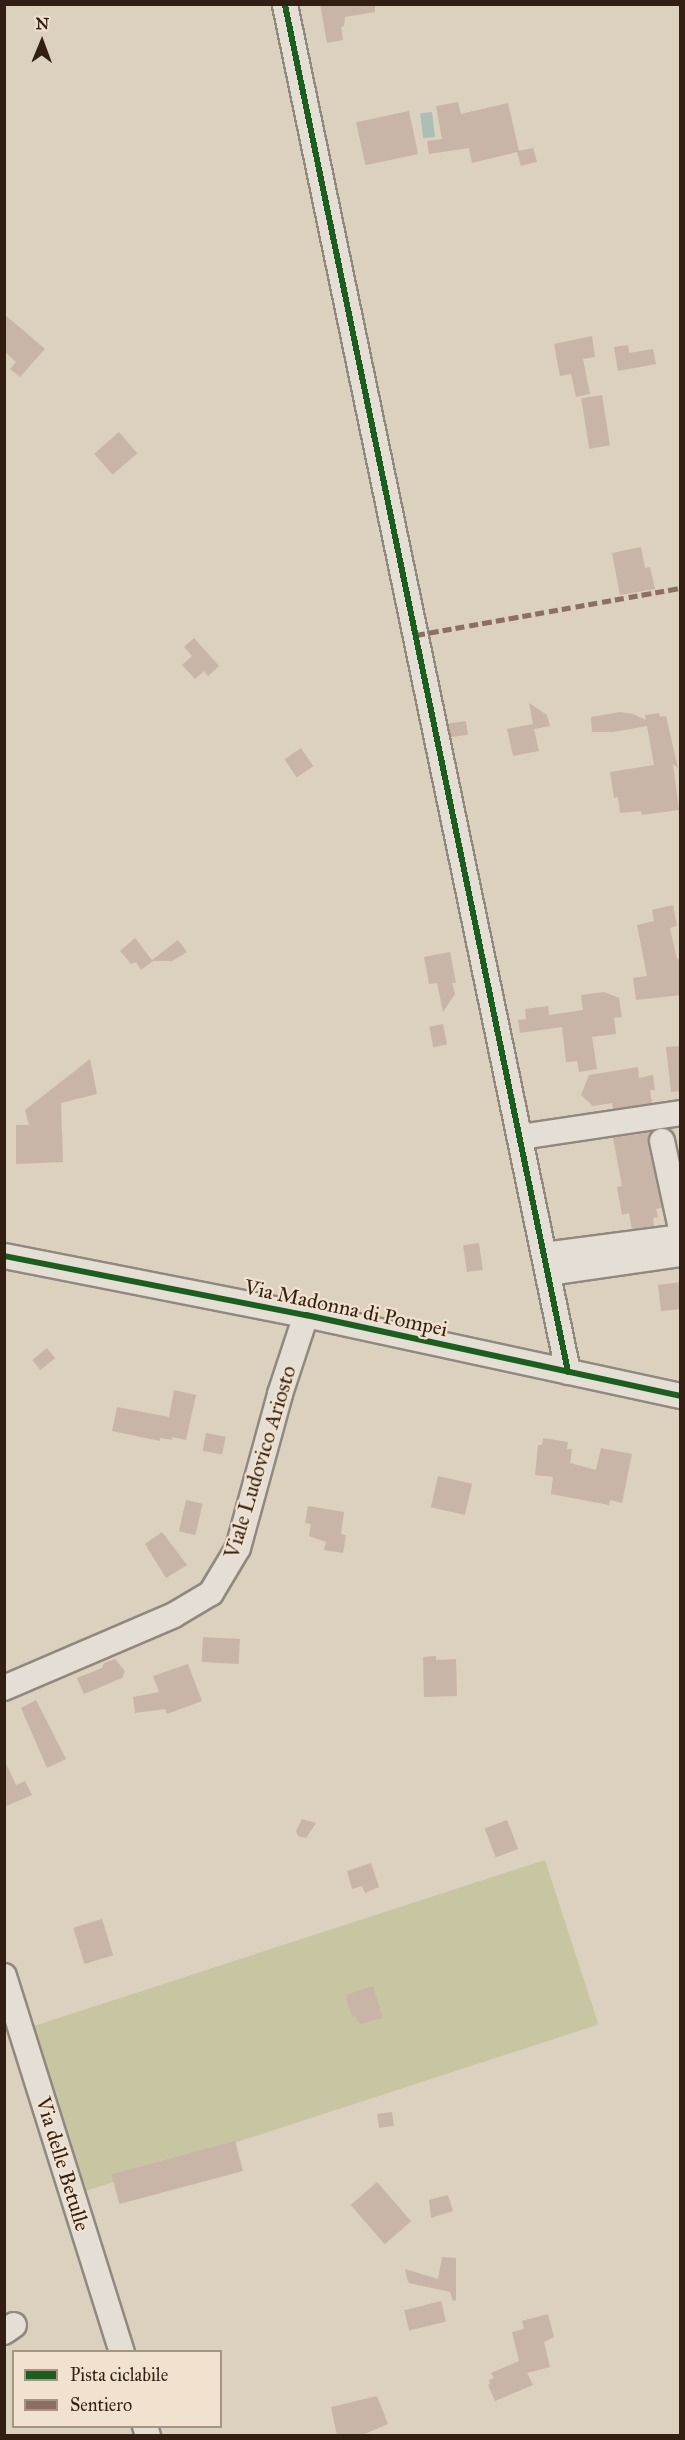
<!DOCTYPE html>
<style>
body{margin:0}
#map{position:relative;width:685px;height:2440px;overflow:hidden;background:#dcd0bf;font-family:"IM FELL Great Primer",serif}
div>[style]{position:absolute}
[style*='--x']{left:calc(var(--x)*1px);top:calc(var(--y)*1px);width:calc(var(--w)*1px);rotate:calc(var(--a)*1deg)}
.green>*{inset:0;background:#c8c5a2;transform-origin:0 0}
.water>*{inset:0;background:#acbeb5;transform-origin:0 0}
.building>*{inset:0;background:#c8b5a8;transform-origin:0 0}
.roads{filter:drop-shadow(2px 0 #91887e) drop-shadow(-2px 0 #91887e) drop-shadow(0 2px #91887e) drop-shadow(0 -2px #91887e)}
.minor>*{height:24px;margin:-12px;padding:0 12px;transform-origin:12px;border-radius:12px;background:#e4ded5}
.quiet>*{height:4.5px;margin-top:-2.25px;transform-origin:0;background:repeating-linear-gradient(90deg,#8d6e63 0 9px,transparent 0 13.5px)}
.cycleway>*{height:6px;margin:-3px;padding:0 3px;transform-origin:3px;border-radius:3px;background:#1b5e20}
span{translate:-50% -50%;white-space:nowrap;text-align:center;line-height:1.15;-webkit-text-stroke:4.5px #f0e2ce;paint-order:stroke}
.street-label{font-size:21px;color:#331e14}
.frame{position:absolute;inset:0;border:6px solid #331e14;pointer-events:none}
.legend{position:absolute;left:12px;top:2350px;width:210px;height:78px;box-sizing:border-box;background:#f0e2ce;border:2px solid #a49484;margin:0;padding:8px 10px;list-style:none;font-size:18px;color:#331e14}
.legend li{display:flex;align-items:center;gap:12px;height:30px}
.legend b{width:30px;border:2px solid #a49484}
.north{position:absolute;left:12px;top:12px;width:60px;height:60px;-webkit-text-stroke:4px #f0e2ce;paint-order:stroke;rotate:1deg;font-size:16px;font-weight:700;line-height:24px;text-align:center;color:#331e14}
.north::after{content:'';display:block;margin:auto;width:21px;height:27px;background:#331e14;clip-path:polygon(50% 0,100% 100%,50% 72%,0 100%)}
</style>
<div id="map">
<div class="green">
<div style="left:545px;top:1860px;width:173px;height:548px;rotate:72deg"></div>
</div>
<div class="water">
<div style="left:432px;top:112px;width:25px;height:12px;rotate:83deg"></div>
</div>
<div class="building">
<div style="clip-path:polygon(320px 4px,375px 4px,375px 12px,345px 17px,344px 26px,341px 27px,343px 40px,327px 43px)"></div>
<div style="clip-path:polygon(458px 102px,461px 114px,508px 103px,519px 151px,533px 148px,537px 162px,521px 166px,517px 152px,472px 163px,469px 148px,429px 154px,427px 141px,442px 139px,436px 106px)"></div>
<div style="left:409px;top:111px;width:44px;height:54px;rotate:78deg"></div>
<div style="clip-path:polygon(4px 314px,45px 349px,20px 377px,10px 369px,16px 362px,4px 351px)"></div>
<div style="clip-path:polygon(592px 336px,595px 357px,583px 359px,590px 394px,576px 397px,571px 374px,560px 376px,554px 344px)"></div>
<div style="clip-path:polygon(628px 345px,629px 353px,653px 349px,656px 364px,618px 371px,614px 347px)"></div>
<div style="left:602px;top:395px;width:51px;height:21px;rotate:81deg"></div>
<div style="left:119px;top:432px;width:28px;height:33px;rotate:49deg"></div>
<div style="clip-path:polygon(641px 547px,645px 568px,650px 567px,655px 589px,620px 595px,612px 553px)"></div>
<div style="clip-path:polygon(194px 638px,219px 666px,208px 676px,204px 671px,195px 679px,182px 665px,192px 656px,184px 647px)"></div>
<div style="clip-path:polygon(529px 703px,547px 715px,550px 726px,534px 729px,539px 751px,513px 756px,507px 729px,533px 724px)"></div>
<div style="clip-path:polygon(620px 712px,633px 714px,646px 720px,645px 715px,659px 713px,660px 717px,666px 716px,678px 768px,673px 764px,679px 810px,642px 815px,641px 811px,620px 813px,618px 797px,614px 798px,610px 772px,654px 765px,647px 726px,613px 732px,592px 732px,591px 717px)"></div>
<div style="left:466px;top:721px;width:14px;height:18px;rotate:82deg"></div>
<div style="left:301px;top:748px;width:22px;height:20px;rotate:56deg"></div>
<div style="clip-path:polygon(673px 905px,677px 926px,670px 928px,677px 959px,681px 958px,681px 995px,636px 1000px,633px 978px,647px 976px,637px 925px,654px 921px,652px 910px)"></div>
<div style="clip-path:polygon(135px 938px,152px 960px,178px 940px,187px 952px,172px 961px,153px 961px,141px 970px,136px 962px,131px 964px,120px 951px)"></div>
<div style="clip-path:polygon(450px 952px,456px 983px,452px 983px,455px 994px,443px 1012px,437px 983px,429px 984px,424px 957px)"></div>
<div style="clip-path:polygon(604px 992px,619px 998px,622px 1017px,614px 1018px,616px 1034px,592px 1037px,597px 1069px,579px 1072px,577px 1061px,566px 1062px,562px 1027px,520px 1033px,518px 1020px,526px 1019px,525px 1009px,548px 1006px,549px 1015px,583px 1010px,581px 995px)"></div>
<div style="left:443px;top:1024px;width:21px;height:14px;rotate:79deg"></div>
<div style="clip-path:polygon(681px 1046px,681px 1091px,671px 1092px,666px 1047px)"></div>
<div style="clip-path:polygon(90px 1059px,97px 1094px,61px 1103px,63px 1162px,16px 1164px,16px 1125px,29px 1125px,25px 1110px)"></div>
<div style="clip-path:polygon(638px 1067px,639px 1078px,653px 1075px,655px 1090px,650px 1090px,652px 1103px,613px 1109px,612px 1103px,593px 1106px,581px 1095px,589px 1075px)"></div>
<div style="clip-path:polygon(652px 1132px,648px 1144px,662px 1208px,656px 1209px,658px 1217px,653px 1218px,654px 1226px,632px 1229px,629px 1213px,622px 1215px,617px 1187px,622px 1186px,613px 1138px)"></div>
<div style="left:479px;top:1243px;width:27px;height:16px;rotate:82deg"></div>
<div style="clip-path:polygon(681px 1282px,681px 1309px,661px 1311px,658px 1285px)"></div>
<div style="left:47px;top:1348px;width:13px;height:19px;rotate:51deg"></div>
<div style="clip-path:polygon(174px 1390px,196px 1395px,186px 1440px,172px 1437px,172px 1440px,160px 1438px,160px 1441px,112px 1431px,117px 1407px,169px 1417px)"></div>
<div style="left:206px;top:1433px;width:20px;height:18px;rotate:11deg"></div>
<div style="clip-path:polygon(543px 1438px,568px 1442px,567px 1449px,572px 1449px,570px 1463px,596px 1470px,601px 1448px,632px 1454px,622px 1503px,610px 1500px,609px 1505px,551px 1494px,553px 1477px,535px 1475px,538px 1445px,542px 1445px)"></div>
<div style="left:438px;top:1476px;width:35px;height:32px;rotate:13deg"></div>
<div style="left:186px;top:1500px;width:17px;height:32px;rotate:13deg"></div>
<div style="clip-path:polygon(308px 1506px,344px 1512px,341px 1534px,346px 1535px,343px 1553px,324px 1550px,326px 1542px,309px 1536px,311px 1524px,305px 1523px)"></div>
<div style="clip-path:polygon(162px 1532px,187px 1565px,166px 1578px,145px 1544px)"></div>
<div style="left:203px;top:1637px;width:37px;height:25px;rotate:3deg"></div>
<div style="clip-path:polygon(436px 1656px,436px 1660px,456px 1659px,457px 1696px,424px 1697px,423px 1657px)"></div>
<div style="clip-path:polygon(115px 1659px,125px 1671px,122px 1678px,84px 1694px,77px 1678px,102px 1668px,104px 1663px)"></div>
<div style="clip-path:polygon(188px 1664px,202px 1701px,167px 1714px,165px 1709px,135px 1713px,133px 1697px,159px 1692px,153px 1676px)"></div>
<div style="clip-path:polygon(36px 1700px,66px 1759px,47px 1768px,21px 1708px)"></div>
<div style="clip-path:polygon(4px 1759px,16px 1785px,25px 1781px,32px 1795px,4px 1807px)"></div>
<div style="clip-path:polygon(302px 1819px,316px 1823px,306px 1838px,298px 1836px,296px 1831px)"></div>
<div style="left:507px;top:1820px;width:31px;height:24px;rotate:69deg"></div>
<div style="clip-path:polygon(371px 1863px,379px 1887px,365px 1893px,362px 1886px,352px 1889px,347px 1871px)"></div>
<div style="left:102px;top:1919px;width:38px;height:30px;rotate:73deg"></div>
<div style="clip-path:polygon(373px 1986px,383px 2018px,360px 2024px,355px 2016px,352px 2017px,346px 1999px,348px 1994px)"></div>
<div style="left:392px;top:2112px;width:14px;height:15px;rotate:82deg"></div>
<div style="left:235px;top:2141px;width:31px;height:128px;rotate:75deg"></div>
<div style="left:377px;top:2182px;width:52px;height:35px;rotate:49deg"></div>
<div style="clip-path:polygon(448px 2195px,453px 2211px,431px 2218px,429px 2200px)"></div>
<div style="clip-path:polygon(442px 2257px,456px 2258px,456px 2300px,453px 2301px,450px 2292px,409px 2283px,407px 2279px,405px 2269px,438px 2279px)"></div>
<div style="left:441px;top:2301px;width:21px;height:38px;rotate:76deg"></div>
<div style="clip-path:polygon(548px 2314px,554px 2337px,544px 2342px,550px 2367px,527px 2373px,533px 2385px,495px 2401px,488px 2385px,490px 2384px,489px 2380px,494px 2378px,491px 2373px,519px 2361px,512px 2332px,524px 2329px,522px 2321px)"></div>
<div style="clip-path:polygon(377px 2396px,388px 2424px,360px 2436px,337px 2436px,331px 2407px)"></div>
</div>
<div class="roads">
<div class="minor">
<div style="--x:285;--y:5;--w:1396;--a:78.3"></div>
<div style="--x:520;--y:1137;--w:162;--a:-8.5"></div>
<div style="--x:662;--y:1141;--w:85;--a:77.8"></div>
<div style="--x:544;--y:1255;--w:137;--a:-7.5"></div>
<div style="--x:4;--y:1256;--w:308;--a:11.1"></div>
<div style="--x:306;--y:1315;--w:383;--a:12.2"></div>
<div style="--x:548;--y:1273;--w:133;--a:-8.2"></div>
<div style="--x:4;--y:1688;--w:185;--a:-23.2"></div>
<div style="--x:174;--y:1615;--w:43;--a:-30.7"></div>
<div style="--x:211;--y:1593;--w:52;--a:-59"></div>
<div style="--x:238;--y:1548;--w:160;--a:-74.7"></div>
<div style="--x:280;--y:1394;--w:83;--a:-71.8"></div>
<div style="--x:4;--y:1976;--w:394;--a:72.6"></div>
<div style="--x:4;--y:2332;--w:12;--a:-35"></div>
<div style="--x:145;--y:2426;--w:10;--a:73"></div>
</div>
</div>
<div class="quiet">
<div style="--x:416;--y:635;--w:268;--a:-10.1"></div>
</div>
<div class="cycleway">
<div style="--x:285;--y:5;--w:1396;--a:78.3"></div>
<div style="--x:4;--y:1256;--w:308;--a:11.1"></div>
<div style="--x:306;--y:1315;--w:383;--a:12.2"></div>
</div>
<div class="street-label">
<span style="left:346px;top:1308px;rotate:12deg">Via Madonna di Pompei</span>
<span style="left:260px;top:1462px;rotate:-73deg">Viale Ludovico Ariosto</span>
<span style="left:63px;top:2164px;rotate:73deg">Via delle Betulle</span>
</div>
<div class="frame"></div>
<ul class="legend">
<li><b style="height:8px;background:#1b5e20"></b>Pista ciclabile</li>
<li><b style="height:8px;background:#8d6e63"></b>Sentiero</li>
</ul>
<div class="north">N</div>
</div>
